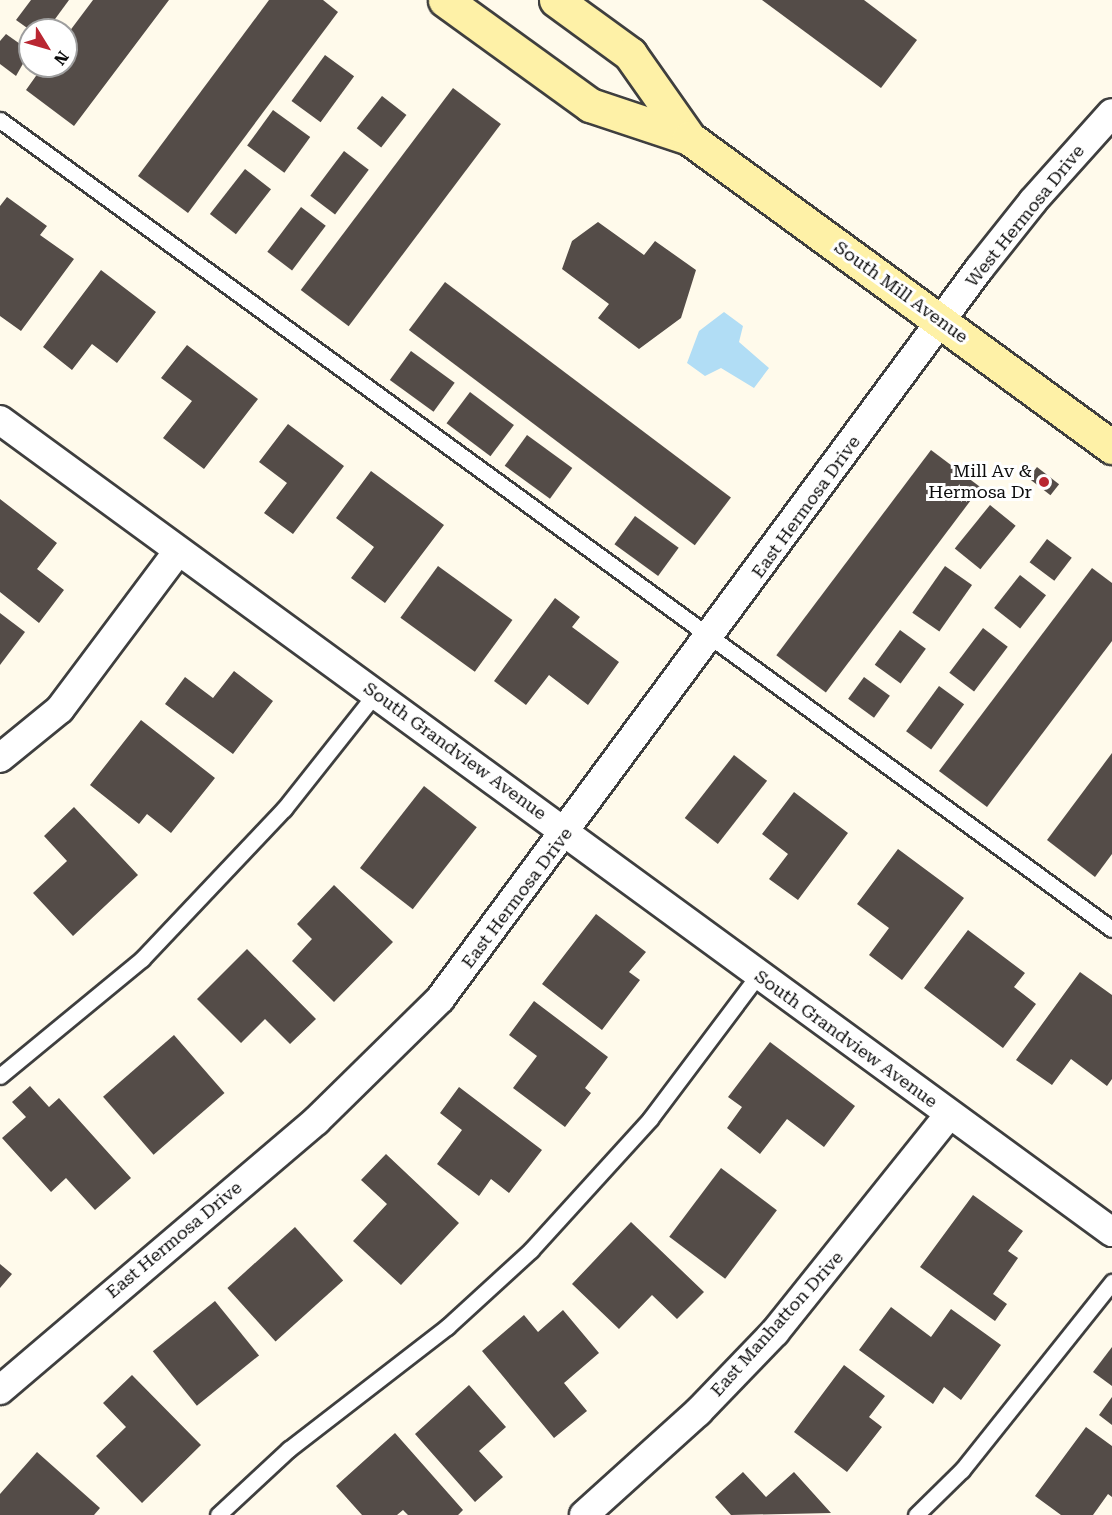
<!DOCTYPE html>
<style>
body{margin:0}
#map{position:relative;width:1112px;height:1515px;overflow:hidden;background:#fffaeb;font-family:"Roboto Serif",serif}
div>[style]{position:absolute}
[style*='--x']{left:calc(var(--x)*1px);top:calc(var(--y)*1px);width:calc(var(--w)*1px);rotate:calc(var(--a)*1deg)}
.water>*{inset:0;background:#b1ddf5}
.building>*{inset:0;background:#544c48;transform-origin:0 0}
.roads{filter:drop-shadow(2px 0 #3f3f3f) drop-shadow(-2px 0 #3f3f3f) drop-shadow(0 2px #3f3f3f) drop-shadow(0 -2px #3f3f3f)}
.service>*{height:15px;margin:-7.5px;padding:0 7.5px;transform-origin:7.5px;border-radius:7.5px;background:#fff}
.minor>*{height:28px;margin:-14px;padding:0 14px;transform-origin:14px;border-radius:14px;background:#fff}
.secondary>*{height:33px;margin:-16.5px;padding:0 16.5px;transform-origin:16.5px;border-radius:16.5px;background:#fef1a7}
.dots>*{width:16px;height:16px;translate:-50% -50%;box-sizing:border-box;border:3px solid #fff;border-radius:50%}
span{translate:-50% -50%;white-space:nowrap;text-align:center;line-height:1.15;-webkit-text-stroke:6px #fff;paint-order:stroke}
.street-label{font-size:18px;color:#0c0c0c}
.poi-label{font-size:18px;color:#0c0c0c}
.right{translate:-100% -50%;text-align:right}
.north{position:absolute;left:18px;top:18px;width:60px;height:60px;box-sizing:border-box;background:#fff;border:2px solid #9e9e9e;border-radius:50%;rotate:127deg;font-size:16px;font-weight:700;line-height:24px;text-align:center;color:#0c0c0c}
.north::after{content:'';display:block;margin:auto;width:21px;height:27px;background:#b92732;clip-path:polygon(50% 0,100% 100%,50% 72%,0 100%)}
</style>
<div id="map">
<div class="water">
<div style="clip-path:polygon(724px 312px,743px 326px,739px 342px,769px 368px,754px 388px,721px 368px,705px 376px,687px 363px,699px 331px)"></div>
</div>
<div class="building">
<div style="clip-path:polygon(31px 0,69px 0,47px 30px,30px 30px,16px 20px)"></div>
<div style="clip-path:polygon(93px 0,169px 0,74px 126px,26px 90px,43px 66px,66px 66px,66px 36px)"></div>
<div style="clip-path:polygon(269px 0,323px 0,338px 12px,188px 213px,138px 176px)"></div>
<div style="clip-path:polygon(762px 0,864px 0,917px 40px,881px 88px)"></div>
<div style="clip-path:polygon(6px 34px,30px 51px,16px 76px,0 64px,0 41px)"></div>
<div style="left:325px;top:55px;width:36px;height:57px;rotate:36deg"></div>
<div style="left:453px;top:88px;width:60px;height:253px;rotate:37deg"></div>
<div style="left:382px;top:96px;width:31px;height:41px;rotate:38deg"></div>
<div style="left:273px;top:110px;width:46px;height:44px;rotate:36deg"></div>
<div style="left:344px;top:151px;width:31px;height:56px;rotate:37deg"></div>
<div style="left:245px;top:169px;width:33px;height:57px;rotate:38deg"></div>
<div style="clip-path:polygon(7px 197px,47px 226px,40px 235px,74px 259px,21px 331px,0 316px,0 206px)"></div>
<div style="left:301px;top:207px;width:31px;height:56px;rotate:37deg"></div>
<div style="clip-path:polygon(598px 222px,644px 255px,655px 241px,696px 270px,681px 318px,639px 349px,598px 318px,609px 304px,562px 269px,572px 241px)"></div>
<div style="clip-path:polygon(101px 270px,156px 312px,117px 363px,92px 344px,72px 370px,43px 347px)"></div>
<div style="left:445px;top:282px;width:358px;height:60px;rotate:37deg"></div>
<div style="clip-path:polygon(187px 345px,258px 399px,204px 469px,163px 438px,192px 401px,161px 378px)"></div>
<div style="left:411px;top:351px;width:54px;height:36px;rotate:36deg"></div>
<div style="left:470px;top:392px;width:55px;height:39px;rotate:37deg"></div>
<div style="clip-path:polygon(288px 424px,344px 466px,293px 534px,264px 513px,287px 483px,259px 462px)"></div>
<div style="left:527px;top:435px;width:56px;height:38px;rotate:36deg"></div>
<div style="left:931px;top:450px;width:62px;height:257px;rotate:37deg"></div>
<div style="left:1037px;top:467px;width:28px;height:14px;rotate:38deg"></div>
<div style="clip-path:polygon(371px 471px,444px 525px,385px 603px,351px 578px,374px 547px,336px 518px)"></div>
<div style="clip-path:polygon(0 499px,57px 543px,37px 569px,64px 590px,39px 623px,0 592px)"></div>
<div style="left:990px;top:505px;width:33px;height:56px;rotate:39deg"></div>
<div style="left:635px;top:516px;width:54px;height:35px;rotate:36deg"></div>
<div style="left:1047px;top:539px;width:31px;height:29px;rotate:37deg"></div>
<div style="left:438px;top:566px;width:92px;height:64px;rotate:36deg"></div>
<div style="left:945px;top:566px;width:33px;height:57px;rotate:35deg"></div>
<div style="clip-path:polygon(1092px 568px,1112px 583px,1112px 641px,987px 807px,939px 771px)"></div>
<div style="left:1020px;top:575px;width:33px;height:42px;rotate:38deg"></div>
<div style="clip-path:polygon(555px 598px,580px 617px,572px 627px,619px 662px,588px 705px,549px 675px,526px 705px,494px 681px)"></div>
<div style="clip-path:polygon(0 613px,25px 632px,0 665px)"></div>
<div style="left:983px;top:628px;width:31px;height:56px;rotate:37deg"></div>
<div style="left:900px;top:630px;width:32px;height:43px;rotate:36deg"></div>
<div style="clip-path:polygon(234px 671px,273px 701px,233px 754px,165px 704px,185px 677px,213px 698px)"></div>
<div style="left:864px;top:677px;width:32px;height:27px;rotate:36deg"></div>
<div style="left:939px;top:686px;width:31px;height:56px;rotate:36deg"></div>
<div style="clip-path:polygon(141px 720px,215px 778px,171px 833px,147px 814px,139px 824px,90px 785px)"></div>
<div style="clip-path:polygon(1112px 753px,1112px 854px,1095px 877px,1047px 840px)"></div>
<div style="left:734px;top:755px;width:42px;height:80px;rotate:38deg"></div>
<div style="left:424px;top:786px;width:67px;height:104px;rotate:38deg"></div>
<div style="clip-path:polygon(794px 792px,848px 833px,798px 900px,769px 879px,788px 854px,762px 834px)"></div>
<div style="clip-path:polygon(74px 807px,138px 875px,73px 936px,33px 893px,67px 861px,44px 836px)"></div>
<div style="clip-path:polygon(898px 849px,964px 898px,902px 980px,869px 955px,889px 928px,857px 904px)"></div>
<div style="clip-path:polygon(334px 885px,393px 942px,334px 1002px,292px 961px,312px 939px,297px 924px)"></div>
<div style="clip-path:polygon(596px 914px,646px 952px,629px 972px,640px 980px,602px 1030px,542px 984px)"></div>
<div style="clip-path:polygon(968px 930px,1025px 973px,1014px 987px,1036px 1004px,1003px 1048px,924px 988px)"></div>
<div style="clip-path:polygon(247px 949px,316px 1019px,290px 1044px,265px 1019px,241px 1043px,197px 999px)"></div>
<div style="clip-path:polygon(1080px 972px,1112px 995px,1112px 1079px,1107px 1086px,1071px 1059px,1052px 1085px,1016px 1060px)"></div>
<div style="clip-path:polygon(534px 1001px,608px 1057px,585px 1088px,591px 1093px,565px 1127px,513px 1088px,537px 1056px,509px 1035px)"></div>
<div style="left:174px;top:1035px;width:77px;height:94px;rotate:49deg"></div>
<div style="clip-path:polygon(770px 1042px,855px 1106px,824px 1147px,787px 1119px,760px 1154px,727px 1128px,742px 1107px,728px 1097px)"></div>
<div style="clip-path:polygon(30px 1086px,49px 1107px,59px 1098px,131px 1178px,95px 1210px,66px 1178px,51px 1192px,2px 1138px,26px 1117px,12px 1102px)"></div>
<div style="clip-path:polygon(459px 1087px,542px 1150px,509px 1193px,491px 1179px,479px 1196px,437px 1164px,462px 1130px,440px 1113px)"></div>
<div style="clip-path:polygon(386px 1154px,459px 1223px,401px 1285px,353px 1241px,387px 1204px,361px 1180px)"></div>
<div style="left:721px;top:1168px;width:70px;height:86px;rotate:37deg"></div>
<div style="clip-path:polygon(973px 1195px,1023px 1231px,1008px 1251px,1018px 1258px,993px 1294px,1007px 1304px,995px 1321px,920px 1267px)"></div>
<div style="clip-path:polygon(631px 1222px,704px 1292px,677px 1319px,652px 1295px,619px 1329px,572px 1284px)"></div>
<div style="left:295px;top:1227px;width:72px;height:91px;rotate:48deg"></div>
<div style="clip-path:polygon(0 1264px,12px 1274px,0 1288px)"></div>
<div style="left:215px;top:1301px;width:70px;height:80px;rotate:51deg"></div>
<div style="clip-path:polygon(891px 1307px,931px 1337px,951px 1309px,1001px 1345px,961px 1400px,944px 1387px,933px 1404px,859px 1350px)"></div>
<div style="clip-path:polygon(563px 1310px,599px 1353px,564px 1383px,587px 1411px,554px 1438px,482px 1351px,524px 1315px,538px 1332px)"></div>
<div style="clip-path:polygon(1112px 1347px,1112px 1386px,1093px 1372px)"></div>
<div style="clip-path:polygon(844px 1365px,885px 1396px,869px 1417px,882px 1427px,847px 1472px,794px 1432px)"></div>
<div style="clip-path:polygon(132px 1375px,201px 1445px,142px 1503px,96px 1456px,126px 1427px,103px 1403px)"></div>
<div style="clip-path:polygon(469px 1385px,506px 1427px,479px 1451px,503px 1477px,475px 1502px,415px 1434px)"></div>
<div style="clip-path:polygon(1112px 1397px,1112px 1425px,1099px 1415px)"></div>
<div style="clip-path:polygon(1086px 1427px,1112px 1446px,1112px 1497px,1108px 1494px,1093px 1515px,1061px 1515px,1035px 1496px)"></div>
<div style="clip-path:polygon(395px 1433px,463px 1510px,458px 1515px,408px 1515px,403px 1510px,397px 1515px,362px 1515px,336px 1486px)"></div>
<div style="clip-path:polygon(37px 1452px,100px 1508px,94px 1515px,0 1515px,0 1494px)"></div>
<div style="clip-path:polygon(743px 1472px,766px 1497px,794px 1472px,831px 1513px,731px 1515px,715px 1497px)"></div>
</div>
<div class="roads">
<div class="service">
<div style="--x:0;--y:120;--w:1375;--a:36.04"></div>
<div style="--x:0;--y:1076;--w:184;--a:-39.5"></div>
<div style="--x:142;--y:959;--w:207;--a:-46.6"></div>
<div style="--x:284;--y:809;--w:147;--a:-51.6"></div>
<div style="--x:218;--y:1515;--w:97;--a:-42.9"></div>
<div style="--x:289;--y:1449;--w:200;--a:-37.7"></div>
<div style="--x:447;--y:1327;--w:114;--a:-42.5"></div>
<div style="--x:531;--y:1250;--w:177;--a:-47.7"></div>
<div style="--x:650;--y:1119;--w:180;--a:-53.1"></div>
<div style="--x:916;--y:1515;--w:64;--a:-44.4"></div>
<div style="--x:962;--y:1470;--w:241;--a:-51.4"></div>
</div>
<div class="minor">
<div style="--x:0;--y:420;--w:1377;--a:36.14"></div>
<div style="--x:0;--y:758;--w:77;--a:-39.2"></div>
<div style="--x:60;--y:709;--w:197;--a:-53.2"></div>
<div style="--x:0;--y:1390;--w:415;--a:-40.4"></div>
<div style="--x:316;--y:1121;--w:174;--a:-44.5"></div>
<div style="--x:440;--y:999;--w:907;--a:-53.56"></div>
<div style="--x:979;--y:269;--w:87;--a:-51.5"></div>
<div style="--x:1033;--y:201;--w:118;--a:-48.1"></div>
<div style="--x:584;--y:1515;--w:154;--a:-42.1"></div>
<div style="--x:698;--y:1412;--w:111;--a:-46.1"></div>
<div style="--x:775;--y:1332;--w:278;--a:-51.3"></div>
</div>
<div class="secondary">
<div style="--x:445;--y:0;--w:179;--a:35.9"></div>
<div style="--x:590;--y:105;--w:104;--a:18.4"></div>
<div style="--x:556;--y:0;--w:92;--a:36.1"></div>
<div style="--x:630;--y:54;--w:103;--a:54.9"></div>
<div style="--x:689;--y:138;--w:524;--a:36.15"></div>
</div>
</div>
<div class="dots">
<div style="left:1044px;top:482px;background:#b92732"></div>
</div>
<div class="street-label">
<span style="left:1025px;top:216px;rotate:-51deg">West Hermosa Drive</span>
<span style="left:901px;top:292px;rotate:36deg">South Mill Avenue</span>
<span style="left:806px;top:507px;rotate:-54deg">East Hermosa Drive</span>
<span style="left:455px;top:751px;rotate:36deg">South Grandview Avenue</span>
<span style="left:517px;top:898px;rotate:-53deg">East Hermosa Drive</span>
<span style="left:846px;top:1039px;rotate:36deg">South Grandview Avenue</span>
<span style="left:174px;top:1240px;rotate:-40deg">East Hermosa Drive</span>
<span style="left:777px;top:1324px;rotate:-48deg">East Manhatton Drive</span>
</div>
<div class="poi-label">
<span class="right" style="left:1032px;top:482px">Mill Av &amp;<br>Hermosa Dr</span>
</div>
<div class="north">N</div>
</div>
